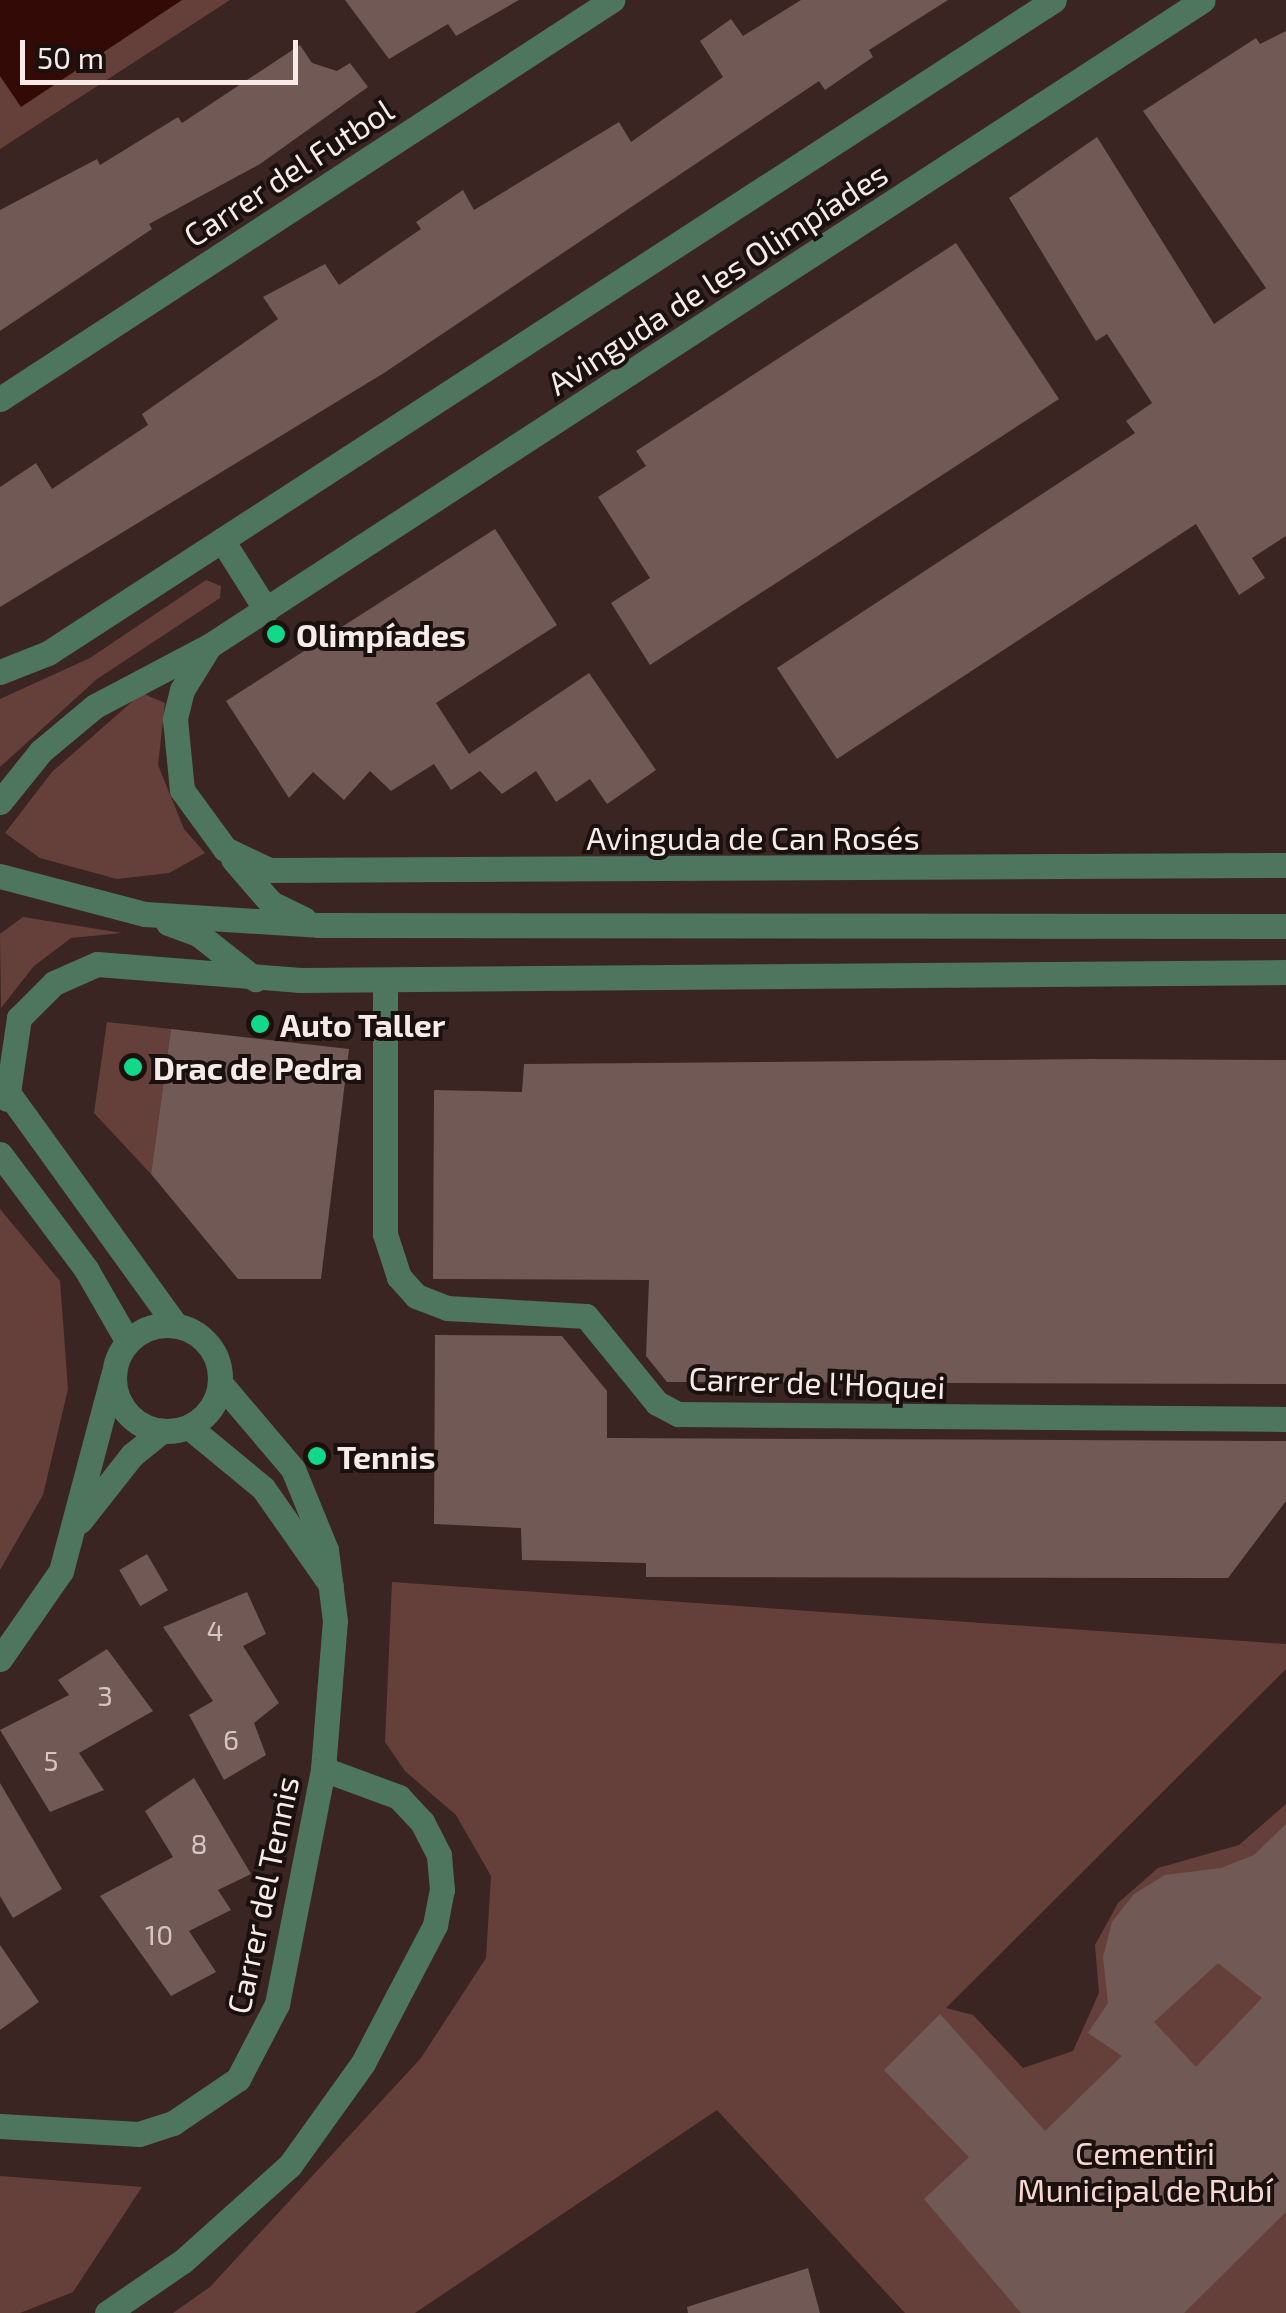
<!DOCTYPE html>
<meta charset="utf-8">
<style>
body{margin:0}
#map{position:relative;width:1286px;height:2313px;overflow:hidden;background:#3a2522;font-family:"Exo 2",sans-serif}
div>[style]{position:absolute}
.green>*{inset:0;background:#65403a}
.water>*{inset:0;background:#330a06}
.building>*{inset:0;background:#715955;transform-origin:0 0}
.street>*{height:25px;margin:-12.5px;padding:0 12.5px;transform-origin:12.5px;border-radius:12.5px;background:#4e755e}
.street>.ring{margin:-12.5px;padding:0;box-sizing:content-box;background:none;border:25px solid #4e755e;border-radius:50%}
.dots>*{width:28px;height:28px;translate:-50% -50%;box-sizing:border-box;border:5px solid #1a110f;border-radius:50%}
span{translate:-50% -50%;white-space:nowrap;text-align:center;line-height:1.15;-webkit-text-stroke:8px #1a110f;paint-order:stroke}
.number-label{font-size:28px;color:#d6c6c2}
.number-label span{-webkit-text-stroke-width:0}
.street-label{font-size:32px;color:#f8eae7}
.poi-label{font-size:32px;color:#f8eae7;font-weight:700}
.left{translate:0 -50%;text-align:left}
.park-label{font-size:32px;color:#f9d7d1}
.scale{position:absolute;left:20px;top:40px;width:278px;height:45px;box-sizing:border-box;border:5px solid #f8eae7;border-top:0;padding-left:12px;font-size:30px;line-height:35px;white-space:nowrap;color:#f8eae7;-webkit-text-stroke:8px #1a110f;paint-order:stroke}
</style>
<div id="map">
<div class="green">
<div style="clip-path:polygon(0 0,230px 0,0 149px)"></div>
<div style="clip-path:polygon(206px 580px,221px 586px,220px 598px,97px 679px,0 767px,0 699px,90px 658px)"></div>
<div style="clip-path:polygon(142px 693px,165px 703px,158px 765px,184px 829px,205px 853px,169px 873px,117px 879px,40px 858px,5px 833px,52px 772px)"></div>
<div style="clip-path:polygon(23px 917px,122px 933px,71px 938px,34px 966px,1px 1008px,0 934px)"></div>
<div style="clip-path:polygon(107px 1022px,171px 1029px,151px 1174px,94px 1113px)"></div>
<div style="clip-path:polygon(0 1209px,60px 1281px,68px 1389px,43px 1495px,0 1570px)"></div>
<div style="clip-path:polygon(392px 1582px,1286px 1644px,1286px 1669px,946px 2008px,973px 2015px,1023px 2068px,1073px 2051px,1099px 1993px,1095px 1945px,1118px 1903px,1158px 1868px,1239px 1845px,1286px 1804px,1286px 2313px,905px 2313px,717px 2110px,415px 2313px,173px 2313px,210px 2287px,421px 2058px,486px 1958px,491px 1876px,456px 1815px,405px 1771px,385px 1742px)"></div>
<div style="clip-path:polygon(0 2176px,142px 2187px,73px 2292px,20px 2313px,0 2313px)"></div>
</div>
<div class="water">
<div style="clip-path:polygon(0 0,182px 0,21px 107px,0 76px)"></div>
</div>
<div class="building">
<div style="clip-path:polygon(345px 0,519px 0,456px 36px,448px 24px,389px 59px)"></div>
<div style="clip-path:polygon(801px 0,948px 0,869px 50px,873px 57px,825px 90px,819px 81px,384px 373px,0 607px,0 487px,36px 463px,52px 489px,148px 425px,142px 414px,278px 319px,263px 297px,325px 264px,339px 285px,421px 229px,416px 222px,463px 190px,474px 210px,619px 122px,631px 142px,723px 77px,700px 41px,731px 19px,743px 36px)"></div>
<div style="clip-path:polygon(1286px 31px,1286px 536px,1252px 558px,1265px 578px,1239px 595px,1196px 524px,837px 759px,777px 668px,1135px 433px,1126px 421px,1152px 403px,1107px 334px,1096px 341px,1009px 198px,1097px 137px,1214px 324px,1266px 288px,1143px 111px,1256px 38px,1260px 44px)"></div>
<div style="clip-path:polygon(300px 45px,312px 63px,337px 71px,350px 63px,368px 87px,260px 164px,149px 224px,152px 229px,0 331px,0 210px,97px 159px,100px 165px,178px 117px,182px 123px)"></div>
<div style="clip-path:polygon(956px 243px,1059px 399px,650px 665px,611px 603px,650px 578px,598px 497px,646px 466px,636px 451px)"></div>
<div style="clip-path:polygon(495px 529px,557px 625px,436px 703px,469px 754px,589px 673px,656px 770px,607px 804px,590px 779px,556px 802px,536px 771px,502px 794px,480px 771px,451px 790px,434px 764px,391px 791px,370px 771px,344px 800px,313px 772px,289px 798px,226px 701px)"></div>
<div style="clip-path:polygon(171px 1029px,349px 1049px,321px 1279px,238px 1279px,151px 1174px)"></div>
<div style="clip-path:polygon(1092px 1059px,1286px 1060px,1286px 1384px,667px 1382px,646px 1356px,649px 1280px,433px 1279px,434px 1090px,522px 1092px,524px 1064px)"></div>
<div style="clip-path:polygon(435px 1335px,562px 1336px,607px 1391px,607px 1438px,1286px 1441px,1286px 1501px,1228px 1578px,646px 1577px,646px 1563px,522px 1560px,521px 1528px,434px 1524px)"></div>
<div style="left:147px;top:1554px;width:42px;height:32px;rotate:60deg"></div>
<div style="clip-path:polygon(247px 1592px,266px 1634px,243px 1646px,279px 1703px,254px 1723px,266px 1755px,224px 1780px,189px 1715px,213px 1701px,163px 1627px)"></div>
<div style="clip-path:polygon(107px 1649px,153px 1711px,79px 1753px,104px 1790px,50px 1812px,0 1730px,69px 1695px,58px 1680px)"></div>
<div style="clip-path:polygon(194px 1778px,251px 1874px,218px 1890px,231px 1910px,189px 1931px,216px 1972px,171px 1996px,100px 1896px,173px 1857px,145px 1811px)"></div>
<div style="clip-path:polygon(0 1783px,62px 1889px,13px 1918px,0 1896px)"></div>
<div style="clip-path:polygon(evenodd,1286px 1824px,1286px 2212px,1184px 2313px,1021px 2313px,924px 2199px,969px 2157px,884px 2070px,940px 2014px,1045px 2131px,1122px 2056px,1088px 2033px,1108px 2003px,1103px 1957px,1112px 1922px,1134px 1894px,1165px 1875px,1221px 1868px,1254px 1855px,1286px 1824px,1218px 1963px,1262px 1998px,1196px 2067px,1154px 2022px,1218px 1963px)"></div>
<div style="clip-path:polygon(0 1945px,39px 2002px,0 2030px)"></div>
<div style="clip-path:polygon(808px 2268px,820px 2313px,688px 2313px,687px 2307px)"></div>
</div>
<div class="street">
<div style="left:0;top:399px;width:731px;rotate:-33.1deg"></div>
<div style="left:222px;top:540px;width:83px;rotate:57.8deg"></div>
<div style="left:208px;top:648px;width:49px;rotate:121.8deg"></div>
<div style="left:182px;top:690px;width:30px;rotate:104deg"></div>
<div style="left:175px;top:719px;width:71px;rotate:84.4deg"></div>
<div style="left:182px;top:790px;width:73px;rotate:53.9deg"></div>
<div style="left:225px;top:849px;width:49px;rotate:25.5deg"></div>
<div style="left:269px;top:870px;width:1017px;rotate:-0.28deg"></div>
<div style="left:0;top:672px;width:52px;rotate:-21.6deg"></div>
<div style="left:48px;top:653px;width:1199px;rotate:-32.99deg"></div>
<div style="left:0;top:802px;width:65px;rotate:-51.2deg"></div>
<div style="left:41px;top:751px;width:70px;rotate:-39.8deg"></div>
<div style="left:95px;top:706px;width:129px;rotate:-27.8deg"></div>
<div style="left:209px;top:646px;width:1185px;rotate:-33.02deg"></div>
<div style="left:233px;top:859px;width:58px;rotate:49.2deg"></div>
<div style="left:271px;top:903px;width:37px;rotate:26deg"></div>
<div style="left:0;top:876px;width:150px;rotate:14.7deg"></div>
<div style="left:145px;top:914px;width:173px;rotate:3.6deg"></div>
<div style="left:318px;top:925px;width:968px;rotate:0.06deg"></div>
<div style="left:168px;top:923px;width:32px;rotate:20deg"></div>
<div style="left:198px;top:934px;width:73px;rotate:38.3deg"></div>
<div style="left:385px;top:980px;width:254px;rotate:90deg"></div>
<div style="left:385px;top:1234px;width:45px;rotate:72deg"></div>
<div style="left:399px;top:1277px;width:25px;rotate:48deg"></div>
<div style="left:416px;top:1296px;width:33px;rotate:21deg"></div>
<div style="left:447px;top:1308px;width:139px;rotate:3.3deg"></div>
<div style="left:586px;top:1316px;width:112px;rotate:50.8deg"></div>
<div style="left:657px;top:1403px;width:24px;rotate:28deg"></div>
<div style="left:678px;top:1414px;width:608px;rotate:0.47deg"></div>
<div style="left:1px;top:1083px;width:299px;rotate:54.2deg"></div>
<div style="left:7px;top:1099px;width:82px;rotate:-81.6deg"></div>
<div style="left:19px;top:1018px;width:49px;rotate:-45deg"></div>
<div style="left:54px;top:983px;width:47px;rotate:-23.8deg"></div>
<div style="left:97px;top:964px;width:204px;rotate:4.5deg"></div>
<div style="left:300px;top:980px;width:986px;rotate:-0.46deg"></div>
<div style="left:0;top:1154px;width:144px;rotate:53.2deg"></div>
<div style="left:86px;top:1269px;width:84px;rotate:60.1deg"></div>
<div class="ring" style="left:114px;top:1325px;width:81px;height:81px"></div>
<div style="left:189px;top:1427px;width:96px;rotate:39.5deg"></div>
<div style="left:263px;top:1488px;width:118px;rotate:55deg"></div>
<div style="left:80px;top:1521px;width:84px;rotate:-51.8deg"></div>
<div style="left:132px;top:1455px;width:38px;rotate:-39deg"></div>
<div style="left:0;top:1659px;width:107px;rotate:-55.3deg"></div>
<div style="left:61px;top:1571px;width:203px;rotate:-75.1deg"></div>
<div style="left:0;top:2126px;width:139px;rotate:3.3deg"></div>
<div style="left:139px;top:2134px;width:36px;rotate:-18deg"></div>
<div style="left:173px;top:2123px;width:78px;rotate:-34.1deg"></div>
<div style="left:238px;top:2079px;width:85px;rotate:-62.5deg"></div>
<div style="left:277px;top:2004px;width:239px;rotate:-78.9deg"></div>
<div style="left:323px;top:1769px;width:148px;rotate:-85.4deg"></div>
<div style="left:335px;top:1621px;width:72px;rotate:-97.2deg"></div>
<div style="left:326px;top:1550px;width:87px;rotate:-112.2deg"></div>
<div style="left:293px;top:1469px;width:113px;rotate:-130.3deg"></div>
<div style="left:107px;top:2313px;width:92px;rotate:-34.4deg"></div>
<div style="left:183px;top:2261px;width:144px;rotate:-41.9deg"></div>
<div style="left:290px;top:2165px;width:125px;rotate:-54.4deg"></div>
<div style="left:363px;top:2063px;width:156px;rotate:-62.4deg"></div>
<div style="left:435px;top:1925px;width:36px;rotate:-79deg"></div>
<div style="left:442px;top:1890px;width:35px;rotate:-95deg"></div>
<div style="left:439px;top:1855px;width:37px;rotate:-117deg"></div>
<div style="left:422px;top:1822px;width:34px;rotate:-133deg"></div>
<div style="left:399px;top:1797px;width:81px;rotate:-159.8deg"></div>
</div>
<div class="dots">
<div style="left:276px;top:634px;background:#12d98a"></div>
<div style="left:260px;top:1024px;background:#12d98a"></div>
<div style="left:133px;top:1067px;background:#12d98a"></div>
<div style="left:317px;top:1456px;background:#12d98a"></div>
</div>
<div class="number-label">
<span style="left:215px;top:1630px">4</span>
<span style="left:105px;top:1695px">3</span>
<span style="left:231px;top:1739px">6</span>
<span style="left:51px;top:1760px">5</span>
<span style="left:199px;top:1843px">8</span>
<span style="left:159px;top:1934px">10</span>
</div>
<div class="street-label">
<span style="left:288px;top:172px;rotate:-33deg">Carrer del Futbol</span>
<span style="left:717px;top:278px;rotate:-33deg">Avinguda de les Olimpíades</span>
<span style="left:753px;top:837px">Avinguda de Can Rosés</span>
<span style="left:817px;top:1382px;rotate:2deg">Carrer de l'Hoquei</span>
<span style="left:262px;top:1895px;rotate:-78deg">Carrer del Tennis</span>
</div>
<div class="poi-label">
<span class="left" style="left:296px;top:634px">Olimpíades</span>
<span class="left" style="left:280px;top:1024px">Auto Taller</span>
<span class="left" style="left:153px;top:1067px">Drac de Pedra</span>
<span class="left" style="left:337px;top:1456px">Tennis</span>
</div>
<div class="park-label">
<span style="left:1145px;top:2171px">Cementiri<br>Municipal de Rubí</span>
</div>
<div class="scale">50 m</div>
</div>
